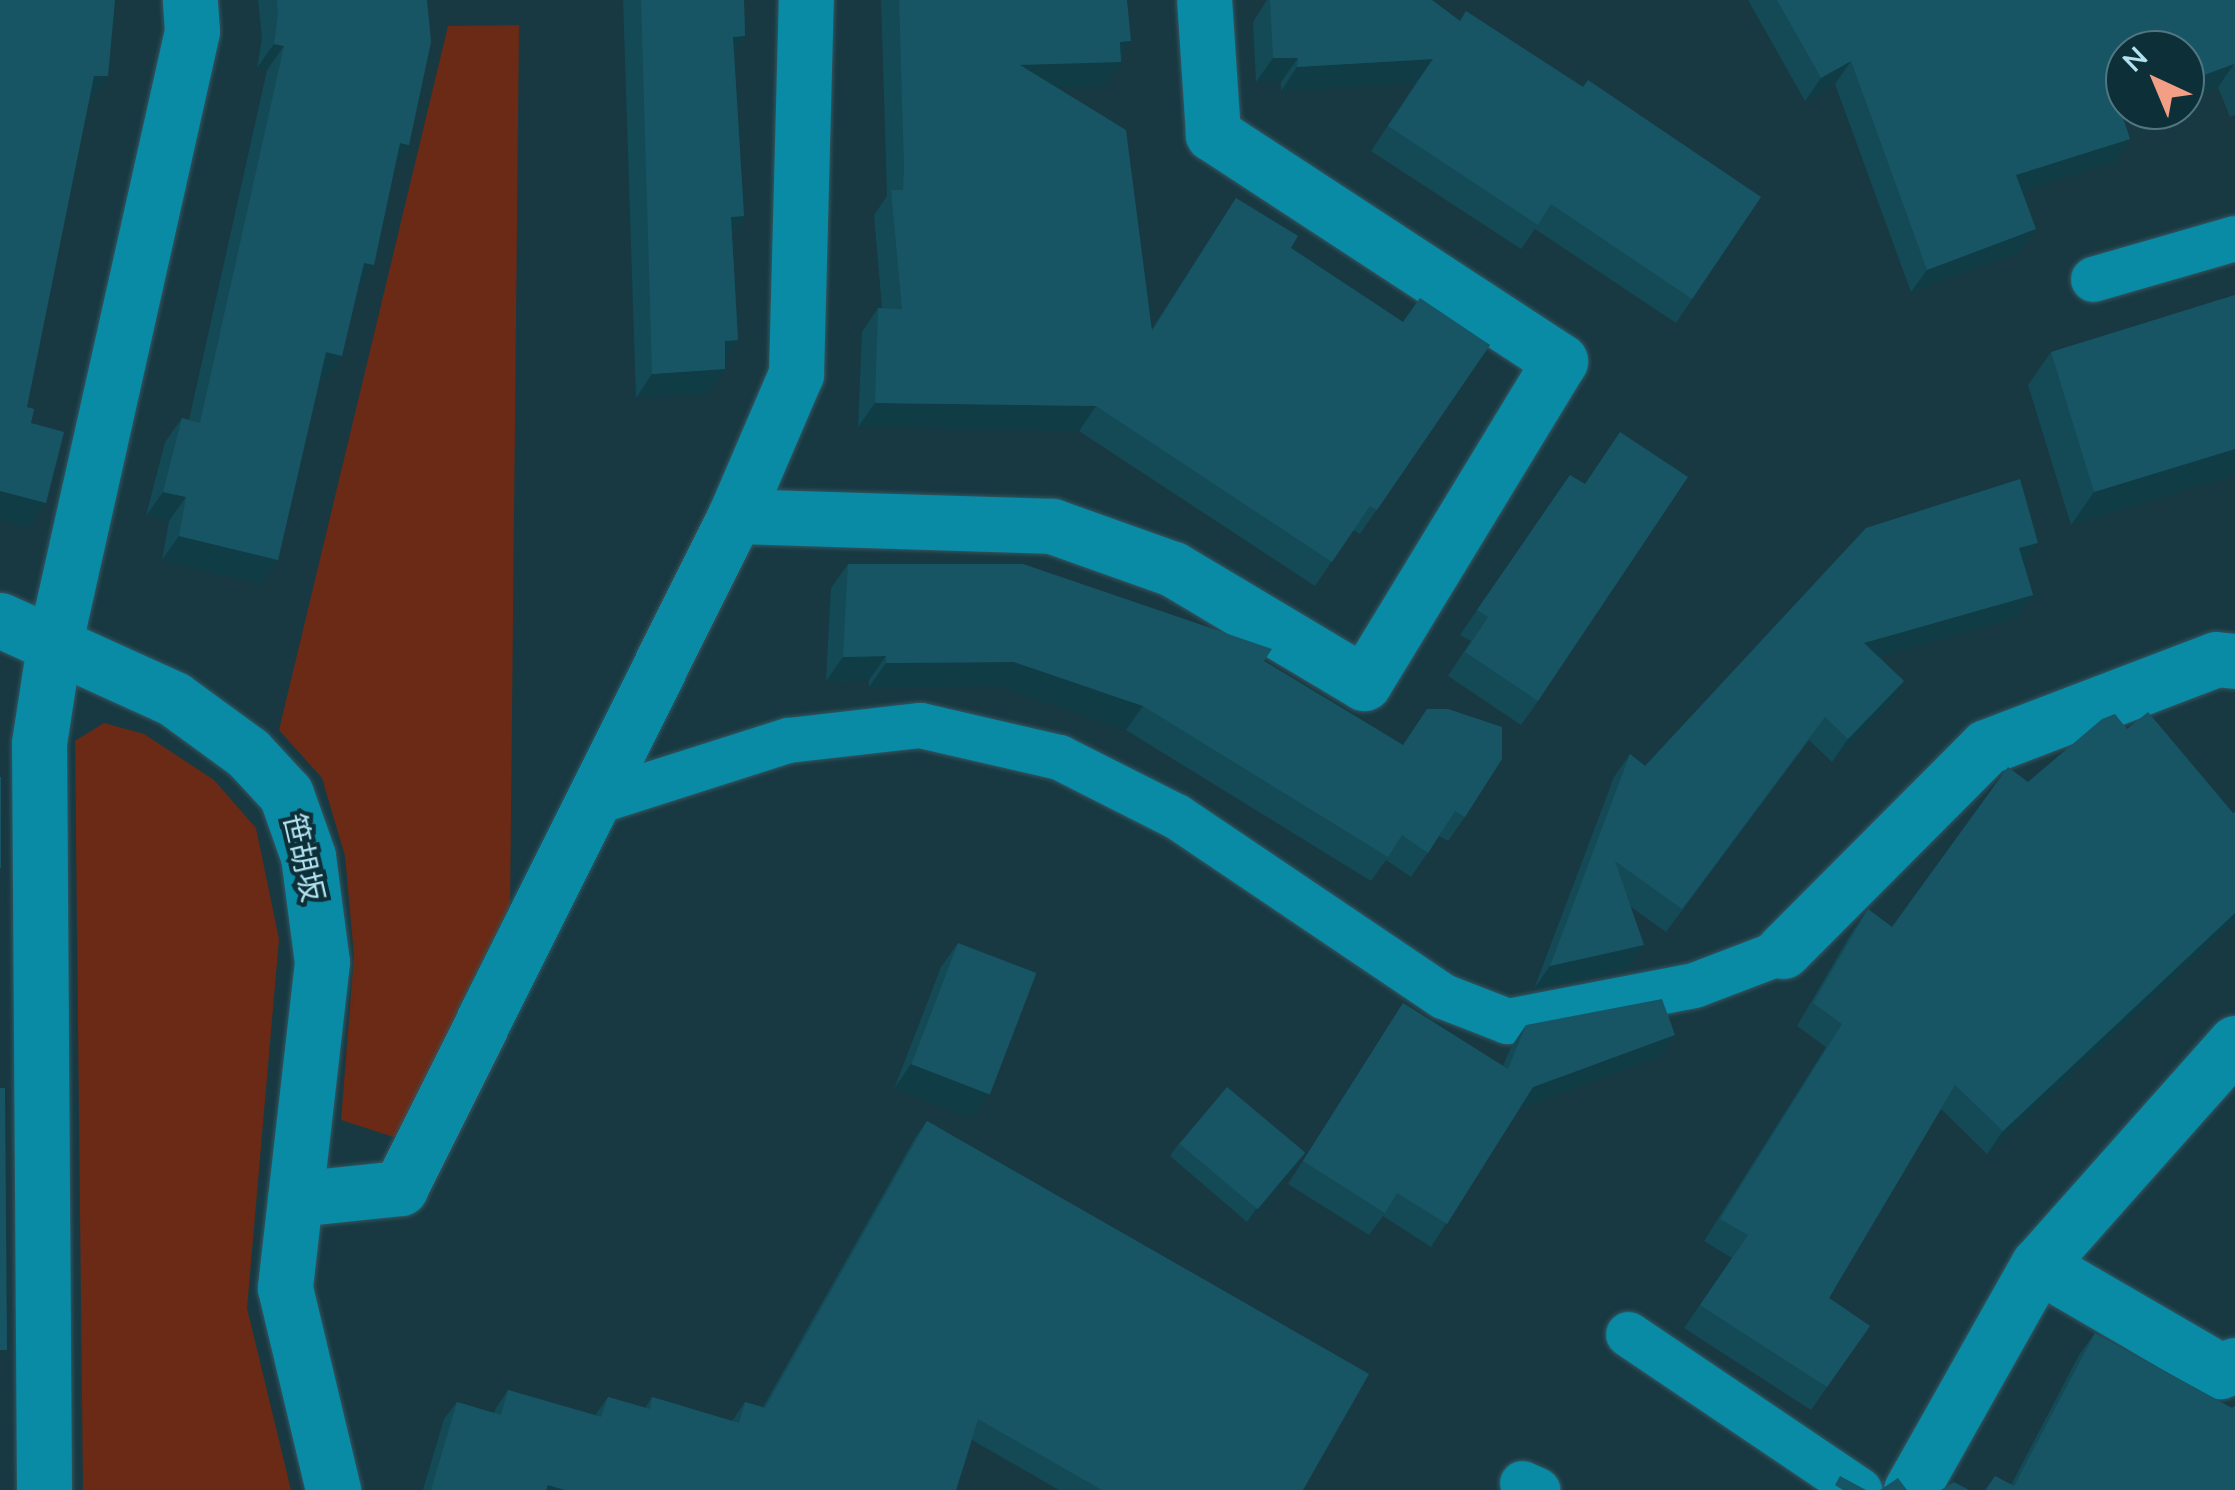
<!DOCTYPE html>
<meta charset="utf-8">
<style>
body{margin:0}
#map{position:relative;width:2235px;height:1490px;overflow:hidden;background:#183942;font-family:"Nunito Sans","Noto Sans JP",sans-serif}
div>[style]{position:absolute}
.green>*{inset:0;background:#6a2a15}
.roads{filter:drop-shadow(0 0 2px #325660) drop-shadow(0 0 2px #325660)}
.service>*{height:45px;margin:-22.5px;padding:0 22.5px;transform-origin:22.5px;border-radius:22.5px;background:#098ba6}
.minor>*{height:55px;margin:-27.5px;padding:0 27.5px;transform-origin:27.5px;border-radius:27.5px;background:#098ba6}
.wall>*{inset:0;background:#144956}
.shaded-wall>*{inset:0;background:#103c46}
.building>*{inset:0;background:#175564;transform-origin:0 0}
span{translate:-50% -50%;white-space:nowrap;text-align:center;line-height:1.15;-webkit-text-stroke:8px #0d2f38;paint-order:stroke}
.street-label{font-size:30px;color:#b2e1ef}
.north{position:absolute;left:2105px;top:30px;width:100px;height:100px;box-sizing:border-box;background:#0d2f38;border:2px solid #4f7681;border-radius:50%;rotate:316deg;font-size:28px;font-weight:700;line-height:40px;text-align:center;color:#b2e1ef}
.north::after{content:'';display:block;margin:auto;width:35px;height:45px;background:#f39f85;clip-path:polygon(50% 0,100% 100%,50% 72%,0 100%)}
</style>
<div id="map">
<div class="green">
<div style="clip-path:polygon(519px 25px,510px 914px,400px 1139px,341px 1120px,354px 956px,345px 856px,322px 778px,279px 730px,448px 26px)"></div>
<div style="clip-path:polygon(104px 723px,144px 734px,214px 780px,256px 828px,279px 939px,247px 1308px,291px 1490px,83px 1490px,75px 741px)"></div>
</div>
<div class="roads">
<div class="service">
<div style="left:2093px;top:279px;width:148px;rotate:-16.1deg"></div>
<div style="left:587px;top:804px;width:211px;rotate:-17.7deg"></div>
<div style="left:788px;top:740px;width:133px;rotate:-6.5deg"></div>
<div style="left:920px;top:725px;width:143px;rotate:13deg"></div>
<div style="left:1059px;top:757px;width:131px;rotate:26.8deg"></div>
<div style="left:1176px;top:816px;width:322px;rotate:34deg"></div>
<div style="left:1443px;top:996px;width:69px;rotate:21.3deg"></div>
<div style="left:1507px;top:1021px;width:190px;rotate:-10.9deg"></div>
<div style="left:1694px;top:985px;width:95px;rotate:-20.9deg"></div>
<div style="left:1628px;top:1334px;width:279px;rotate:34deg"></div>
<div style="left:1522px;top:1483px;width:17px;rotate:24deg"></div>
</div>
<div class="minor">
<div style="left:735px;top:516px;width:317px;rotate:1.8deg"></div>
<div style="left:1052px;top:526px;width:128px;rotate:19.6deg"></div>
<div style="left:1173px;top:569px;width:222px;rotate:30.8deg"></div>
<div style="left:1364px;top:683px;width:377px;rotate:-58.7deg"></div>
<div style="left:1560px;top:361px;width:415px;rotate:-146.8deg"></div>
<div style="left:1213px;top:134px;width:134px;rotate:-93.8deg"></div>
<div style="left:0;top:620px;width:191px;rotate:24.4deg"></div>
<div style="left:174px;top:699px;width:92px;rotate:36.1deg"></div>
<div style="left:248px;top:753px;width:56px;rotate:47.2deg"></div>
<div style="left:286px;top:794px;width:66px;rotate:70.5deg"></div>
<div style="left:308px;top:856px;width:107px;rotate:82.5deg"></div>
<div style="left:322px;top:962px;width:328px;rotate:96.5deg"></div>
<div style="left:285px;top:1288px;width:208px;rotate:76.6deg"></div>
<div style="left:1783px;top:951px;width:288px;rotate:-45.1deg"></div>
<div style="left:1986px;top:747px;width:246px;rotate:-20.9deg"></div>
<div style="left:2216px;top:659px;width:19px;rotate:6deg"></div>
<div style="left:295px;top:1199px;width:106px;rotate:-6deg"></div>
<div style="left:400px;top:1188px;width:751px;rotate:-63.5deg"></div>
<div style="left:735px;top:516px;width:155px;rotate:-66.8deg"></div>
<div style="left:796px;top:374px;width:374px;rotate:-88.5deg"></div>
<div style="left:2038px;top:1265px;width:211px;rotate:30.2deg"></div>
<div style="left:2220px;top:1371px;width:16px;rotate:-22deg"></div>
<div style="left:44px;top:1490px;width:747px;rotate:-90.38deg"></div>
<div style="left:39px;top:743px;width:98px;rotate:-81.2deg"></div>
<div style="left:54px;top:646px;width:630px;rotate:-77.35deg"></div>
<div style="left:192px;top:31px;width:31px;rotate:-94deg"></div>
<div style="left:1911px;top:1490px;width:258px;rotate:-60.6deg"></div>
<div style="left:2038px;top:1265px;width:297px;rotate:-48.4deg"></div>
</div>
</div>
<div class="wall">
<div style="clip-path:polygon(258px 0,427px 0,409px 145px,395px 164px,358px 288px,325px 380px,320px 379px,278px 560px,261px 584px,162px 560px,169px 521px,146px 516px,165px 442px,182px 418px,189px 420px,267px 70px,257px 68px,262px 38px)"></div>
<div style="clip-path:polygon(623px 0,744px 0,745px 36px,734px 52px,744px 216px,732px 234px,738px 340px,725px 358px,708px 394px,636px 398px)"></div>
<div style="clip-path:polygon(881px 0,1127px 0,1121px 62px,1104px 86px,1057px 87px,1152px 329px,1236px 198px,1291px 248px,1403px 322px,1490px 345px,1360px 534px,1353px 530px,1315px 586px,1079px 431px,858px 427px,862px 332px,878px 308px,882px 308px,874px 215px,887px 196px)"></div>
<div style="clip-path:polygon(1267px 0,1432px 0,1460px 21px,1583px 87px,1761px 197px,1676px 323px,1535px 229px,1521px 249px,1371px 151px,1416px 83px,1281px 91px,1281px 82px,1256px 82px,1253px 22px)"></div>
<div style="clip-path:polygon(1748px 0,2235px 0,2235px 115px,2230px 117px,2218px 87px,2124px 121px,2130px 139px,2114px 162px,2022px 191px,2020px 252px,1911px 292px,1835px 84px,1805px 101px)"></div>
<div style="clip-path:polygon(2235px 295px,2235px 475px,2071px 525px,2028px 385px,2051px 352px)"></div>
<div style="clip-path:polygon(1570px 475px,1538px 701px,1521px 725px,1448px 676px,1471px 641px,1460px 635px)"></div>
<div style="clip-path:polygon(848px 564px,1264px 661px,1465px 817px,1448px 841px,1439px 836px,1411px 877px,1386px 860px,1371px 881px,1126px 730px,997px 686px,869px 687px,869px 680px,826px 681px,831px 588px)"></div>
<div style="clip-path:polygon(2024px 564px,2033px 595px,2017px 617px,1879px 657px,1904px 681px,1888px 704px,1832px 762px,1809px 740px,1666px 932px,1631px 907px,1628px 968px,1534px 989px,1614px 777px,1630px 754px,1645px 766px)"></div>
<div style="clip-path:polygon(2127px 729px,2233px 813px,2235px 812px,2235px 920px,1987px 1154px,1941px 1109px,1829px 1298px,1870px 1326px,1811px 1410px,1684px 1328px,1732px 1258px,1704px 1241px,1826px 1047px,1797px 1026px,1852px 932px,1868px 909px,1892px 927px,2028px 782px)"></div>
<div style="clip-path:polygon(958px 943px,972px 1118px,894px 1089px,941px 967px)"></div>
<div style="clip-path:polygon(1403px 1003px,1503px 1066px,1511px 1047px,1526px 1025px,1659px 1057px,1520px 1108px,1431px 1247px,1383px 1216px,1369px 1235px,1288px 1184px)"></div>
<div style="clip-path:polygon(927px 1121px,1303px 1490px,1059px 1490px,972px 1440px,956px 1490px,423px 1490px,444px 1419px,457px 1402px,494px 1413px,496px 1408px,508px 1390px,595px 1415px,608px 1397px,645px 1408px,652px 1397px,732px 1421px,745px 1402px,763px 1407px,915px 1138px)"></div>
<div style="clip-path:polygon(1179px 1143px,1305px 1153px,1296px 1166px,1247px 1222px,1170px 1156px)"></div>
<div style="clip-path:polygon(2095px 1333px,2232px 1408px,2235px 1490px,1985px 1490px,1995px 1476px,2011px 1485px,2079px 1355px)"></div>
</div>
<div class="shaded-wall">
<div style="clip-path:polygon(745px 36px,728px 60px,733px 37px)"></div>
<div style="clip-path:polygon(1131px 41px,1116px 62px,1121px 62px,1104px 86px,1003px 89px,1020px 65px,1120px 42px)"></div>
<div style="clip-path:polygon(274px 44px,284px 46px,267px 70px,257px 68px)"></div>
<div style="clip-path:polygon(1273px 58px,1298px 58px,1281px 82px,1256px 82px)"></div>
<div style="clip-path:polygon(1433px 59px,1416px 83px,1281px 91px,1297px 67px)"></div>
<div style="clip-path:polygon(1851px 61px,1835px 84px,1805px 101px,1821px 78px)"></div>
<div style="clip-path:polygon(2234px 64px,2218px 87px,2185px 99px,2185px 82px)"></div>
<div style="clip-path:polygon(94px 76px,108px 76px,91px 100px,77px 100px)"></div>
<div style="clip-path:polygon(2125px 103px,2125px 110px,2154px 110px,2103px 129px,2119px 106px)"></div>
<div style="clip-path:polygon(2130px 139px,2114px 162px,2000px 198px,2016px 175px)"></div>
<div style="clip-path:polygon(400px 143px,409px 145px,392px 169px)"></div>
<div style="clip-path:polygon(744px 216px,727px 240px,731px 217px)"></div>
<div style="clip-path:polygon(2036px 229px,2020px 252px,1911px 292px,1927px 270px)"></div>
<div style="clip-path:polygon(364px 263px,374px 265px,357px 289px)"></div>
<div style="clip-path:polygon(738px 340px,721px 364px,725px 341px)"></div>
<div style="clip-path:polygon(326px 352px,342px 356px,325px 380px,309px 376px)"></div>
<div style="clip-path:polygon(725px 369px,708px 394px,636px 398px,652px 374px)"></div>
<div style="clip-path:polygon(875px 403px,1096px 406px,1079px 431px,858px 427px)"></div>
<div style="clip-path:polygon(2235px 449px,2235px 475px,2071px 525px,2094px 492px)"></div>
<div style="clip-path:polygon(0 491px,46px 503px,29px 527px,0 520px)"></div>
<div style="clip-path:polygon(163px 492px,186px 497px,169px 521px,146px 516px)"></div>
<div style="clip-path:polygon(179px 536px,278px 560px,261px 584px,162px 560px)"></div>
<div style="clip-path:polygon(2038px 543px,2022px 566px,2019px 548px)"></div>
<div style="clip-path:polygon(2033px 595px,2017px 617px,1848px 666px,1864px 643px)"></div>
<div style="clip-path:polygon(886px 656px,869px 680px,826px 681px,843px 657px)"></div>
<div style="clip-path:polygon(1014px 662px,1143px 706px,1126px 730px,997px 686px,869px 687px,886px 663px)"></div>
<div style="clip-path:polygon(1904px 681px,1888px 704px,1832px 762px,1848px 739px)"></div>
<div style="clip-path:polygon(2235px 913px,2235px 920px,1987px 1154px,2003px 1131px)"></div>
<div style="clip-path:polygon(1644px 945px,1628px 968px,1534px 989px,1550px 966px)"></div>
<div style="clip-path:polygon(1675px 1035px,1659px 1057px,1518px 1109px,1533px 1087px)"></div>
<div style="clip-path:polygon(911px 1064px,989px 1093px,972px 1118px,894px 1089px)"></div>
<div style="clip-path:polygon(1305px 1153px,1296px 1166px,1247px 1222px,1256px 1209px)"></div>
<div style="clip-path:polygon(548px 1485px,565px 1490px,544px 1490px)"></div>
</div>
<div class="building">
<div style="clip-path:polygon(0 0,115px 0,108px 76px,94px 76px,27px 407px,34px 409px,31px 423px,64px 432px,46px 503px,0 491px)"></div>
<div style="clip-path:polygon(277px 0,427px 0,431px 42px,409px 145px,400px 143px,374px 265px,364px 263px,342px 356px,326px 352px,278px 560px,179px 536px,186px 497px,163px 492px,182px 418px,200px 423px,284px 46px,274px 44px,278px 14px)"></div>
<div style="clip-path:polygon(641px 0,744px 0,745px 36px,733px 37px,744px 216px,731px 217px,738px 340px,725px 341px,725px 369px,652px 374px)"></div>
<div style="clip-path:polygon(899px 0,1127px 0,1131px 41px,1120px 42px,1121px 62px,1020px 65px,1126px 130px,1152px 331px,1236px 198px,1298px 236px,1291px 248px,1403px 322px,1420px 298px,1490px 345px,1377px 510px,1370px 506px,1332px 562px,1096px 406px,875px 403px,878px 308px,902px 309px,891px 190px,903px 190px,904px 167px)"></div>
<div style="clip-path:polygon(1270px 0,1432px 0,1460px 21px,1466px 11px,1583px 87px,1588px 80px,1761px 197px,1692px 299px,1551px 204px,1538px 225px,1388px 126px,1433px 59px,1297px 67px,1298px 58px,1273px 58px)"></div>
<div style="clip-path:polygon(1777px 0,2235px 0,2235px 66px,2234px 64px,2185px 82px,2185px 50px,2125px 50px,2125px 103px,2119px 106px,2130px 139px,2016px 175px,2036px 229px,1927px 270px,1851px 61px,1821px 78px)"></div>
<div style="clip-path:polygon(2235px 295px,2235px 449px,2094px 492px,2051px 352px)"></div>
<div style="clip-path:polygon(1620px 432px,1688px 477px,1538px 701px,1465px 652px,1488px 617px,1477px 610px,1570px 475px,1585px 484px)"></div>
<div style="clip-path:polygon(2020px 479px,2038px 543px,2019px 548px,2033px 595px,1864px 643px,1904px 681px,1848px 739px,1825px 717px,1682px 909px,1615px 861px,1644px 945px,1550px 966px,1630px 754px,1645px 766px,1866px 528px)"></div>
<div style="clip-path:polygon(848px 564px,1023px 564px,1272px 649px,1264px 661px,1403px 745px,1427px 709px,1448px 709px,1502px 727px,1502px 759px,1465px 817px,1455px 811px,1428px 853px,1402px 835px,1388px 857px,1143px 706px,1014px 662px,886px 663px,886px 656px,843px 657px)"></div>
<div style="clip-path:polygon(2148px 712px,2233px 813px,2235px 812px,2235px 913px,2003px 1131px,1955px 1085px,1829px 1298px,1870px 1326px,1827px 1387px,1700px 1305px,1748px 1235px,1720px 1219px,1842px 1024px,1813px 1003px,1868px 909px,1892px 927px,2008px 767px,2028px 782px,2102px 719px,2115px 714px,2127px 729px)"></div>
<div style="left:0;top:777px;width:1px;height:91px"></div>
<div style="left:958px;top:943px;width:84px;height:130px;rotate:21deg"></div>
<div style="clip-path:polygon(1662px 999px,1675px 1035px,1533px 1087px,1447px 1224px,1397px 1193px,1385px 1213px,1303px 1161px,1403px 1003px,1508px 1069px,1526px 1025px)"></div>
<div style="left:1227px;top:1087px;width:102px;height:74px;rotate:40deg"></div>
<div style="clip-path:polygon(0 1088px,5px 1088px,7px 1350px,0 1350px)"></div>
<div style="clip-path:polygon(927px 1121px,1369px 1374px,1303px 1490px,1102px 1490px,978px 1419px,956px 1490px,565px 1490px,548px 1485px,546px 1490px,431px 1490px,457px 1402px,501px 1415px,508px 1390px,601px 1417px,608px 1397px,650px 1409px,652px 1397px,739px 1423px,745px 1402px,765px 1408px)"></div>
<div style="clip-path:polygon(2095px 1333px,2232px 1408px,2235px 1406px,2235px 1490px,1986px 1490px,1995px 1476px,2014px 1486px)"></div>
<div style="clip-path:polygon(1840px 1476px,1866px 1490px,1843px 1490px,1835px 1485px)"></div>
<div style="clip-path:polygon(1898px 1478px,1907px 1490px,1880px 1490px)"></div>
<div style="clip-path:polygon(1954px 1482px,1969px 1490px,1941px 1490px)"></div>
</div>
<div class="street-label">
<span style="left:302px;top:858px;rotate:77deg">笹胡坂</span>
</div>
<div class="north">N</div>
</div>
